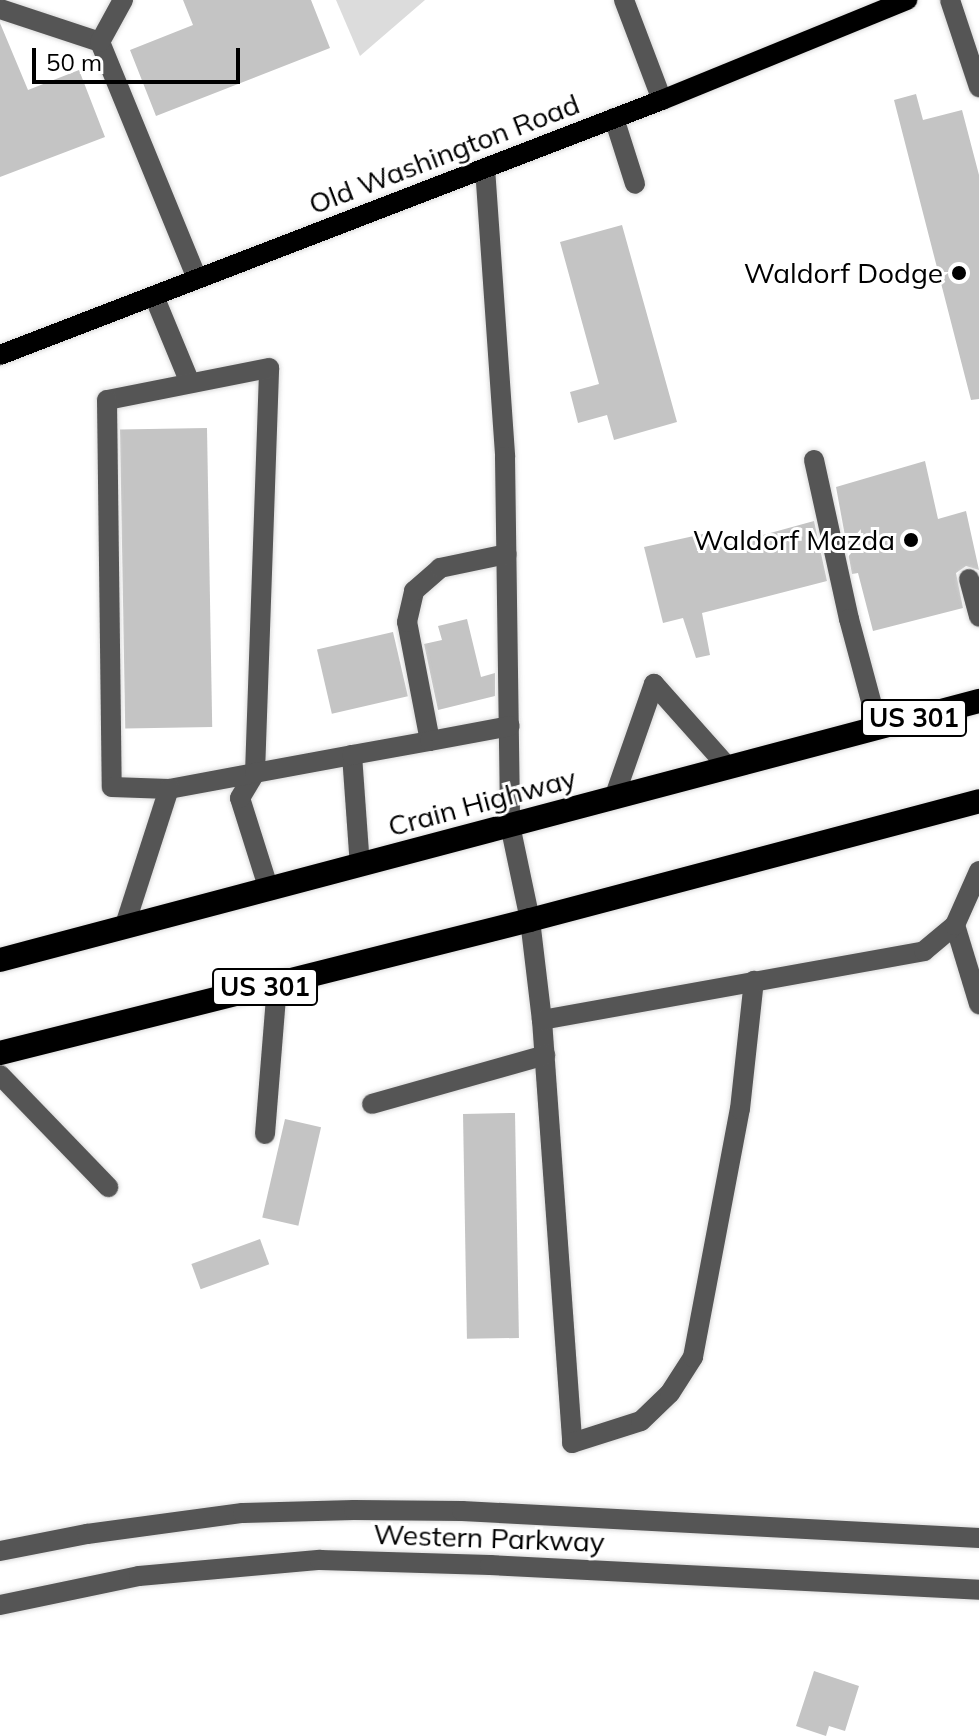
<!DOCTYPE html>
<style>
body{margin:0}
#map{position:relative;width:979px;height:1736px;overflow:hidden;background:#fff;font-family:Mulish,sans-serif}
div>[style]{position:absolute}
.green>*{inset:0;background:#dcdcdc}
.building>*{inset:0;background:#c4c4c4;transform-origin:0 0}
.roads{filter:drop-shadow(0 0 2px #dbdbdb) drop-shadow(0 0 2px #dbdbdb)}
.minor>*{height:20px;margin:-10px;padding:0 10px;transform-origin:10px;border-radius:10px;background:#555}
.major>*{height:20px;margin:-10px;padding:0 10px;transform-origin:10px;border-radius:10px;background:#000}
.highway>*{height:24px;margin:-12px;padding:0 12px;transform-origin:12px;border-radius:12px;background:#000}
.dots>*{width:22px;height:22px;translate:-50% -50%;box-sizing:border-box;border:4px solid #fff;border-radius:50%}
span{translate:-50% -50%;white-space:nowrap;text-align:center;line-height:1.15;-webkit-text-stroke:6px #fff;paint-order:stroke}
.shield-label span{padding:2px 6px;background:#fff;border:2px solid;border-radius:6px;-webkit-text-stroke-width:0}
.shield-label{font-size:26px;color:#000;font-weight:700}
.street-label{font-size:28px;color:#000}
.poi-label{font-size:28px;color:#000}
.right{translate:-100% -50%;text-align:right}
.scale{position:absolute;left:32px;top:48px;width:208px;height:36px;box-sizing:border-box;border:4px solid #000;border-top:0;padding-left:10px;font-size:24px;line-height:28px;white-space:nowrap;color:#000;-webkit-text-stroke:6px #fff;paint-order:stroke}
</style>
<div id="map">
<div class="green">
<div style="clip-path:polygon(336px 0,425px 0,360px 56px)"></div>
</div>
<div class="building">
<div style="clip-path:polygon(183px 0,311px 0,330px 48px,156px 116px,130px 50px,193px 25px)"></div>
<div style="clip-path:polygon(0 23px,28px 90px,79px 70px,105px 137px,0 177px)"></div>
<div style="clip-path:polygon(916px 94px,923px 120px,962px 110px,979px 175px,979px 399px,971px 400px,894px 100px)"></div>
<div style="clip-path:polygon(622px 225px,677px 422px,614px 440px,607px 415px,578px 423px,570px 392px,599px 384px,560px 242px)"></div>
<div style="left:207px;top:428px;width:299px;height:87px;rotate:89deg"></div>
<div style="clip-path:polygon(925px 461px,938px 519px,966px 511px,979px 570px,966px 566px,956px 573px,963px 608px,873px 631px,858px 573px,852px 574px,836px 487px)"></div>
<div style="clip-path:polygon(814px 521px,827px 581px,702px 613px,710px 655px,696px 658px,683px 618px,663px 623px,644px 547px,712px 532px,716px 548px)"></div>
<div style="clip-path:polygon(467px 619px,481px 677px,495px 673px,495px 696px,438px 710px,424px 644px,442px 640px,438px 626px)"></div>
<div style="left:393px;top:632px;width:66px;height:78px;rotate:77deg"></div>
<div style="left:515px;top:1113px;width:225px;height:52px;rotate:89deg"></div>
<div style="left:285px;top:1119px;width:37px;height:101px;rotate:13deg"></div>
<div style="left:260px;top:1239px;width:27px;height:73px;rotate:70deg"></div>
<div style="clip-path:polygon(814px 1671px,859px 1686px,845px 1731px,829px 1726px,826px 1736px,796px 1726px)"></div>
</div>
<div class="roads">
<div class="minor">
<div style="left:624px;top:0;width:107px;rotate:69.2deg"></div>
<div style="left:950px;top:0;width:92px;rotate:71.6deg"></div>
<div style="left:0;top:9px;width:105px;rotate:18.3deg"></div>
<div style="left:100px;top:42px;width:256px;rotate:67.7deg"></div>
<div style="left:100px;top:42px;width:48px;rotate:-61.3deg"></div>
<div style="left:614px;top:118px;width:69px;rotate:72.3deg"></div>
<div style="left:485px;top:168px;width:290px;rotate:86deg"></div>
<div style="left:505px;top:457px;width:368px;rotate:89.2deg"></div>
<div style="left:510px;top:825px;width:97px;rotate:78.1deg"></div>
<div style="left:530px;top:920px;width:101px;rotate:83.2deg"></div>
<div style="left:542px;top:1020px;width:424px;rotate:85.9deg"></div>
<div style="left:572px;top:1443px;width:72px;rotate:-17.7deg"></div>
<div style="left:641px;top:1421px;width:40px;rotate:-44deg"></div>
<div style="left:670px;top:1393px;width:43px;rotate:-57.4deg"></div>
<div style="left:693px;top:1357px;width:252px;rotate:-79.3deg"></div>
<div style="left:740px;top:1109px;width:129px;rotate:-83.8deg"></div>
<div style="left:154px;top:296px;width:94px;rotate:67.5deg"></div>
<div style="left:814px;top:460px;width:163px;rotate:77.6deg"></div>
<div style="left:849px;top:619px;width:112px;rotate:75deg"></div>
<div style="left:969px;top:579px;width:39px;rotate:75deg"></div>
<div style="left:430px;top:741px;width:121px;rotate:-100.9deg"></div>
<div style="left:407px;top:622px;width:32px;rotate:-77deg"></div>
<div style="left:414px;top:591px;width:35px;rotate:-41deg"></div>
<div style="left:440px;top:568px;width:68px;rotate:-11.8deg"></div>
<div style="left:352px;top:755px;width:111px;rotate:85.9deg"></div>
<div style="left:614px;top:798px;width:121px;rotate:-70.7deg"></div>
<div style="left:654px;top:684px;width:111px;rotate:48.3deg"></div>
<div style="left:269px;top:890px;width:96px;rotate:-107.5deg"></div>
<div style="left:240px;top:798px;width:29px;rotate:-59deg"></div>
<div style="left:255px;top:773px;width:405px;rotate:-88deg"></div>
<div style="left:269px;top:368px;width:165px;rotate:168.8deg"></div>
<div style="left:107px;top:400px;width:387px;rotate:89.3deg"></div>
<div style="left:112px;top:787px;width:57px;rotate:2deg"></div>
<div style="left:169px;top:789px;width:87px;rotate:-10.5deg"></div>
<div style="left:255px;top:773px;width:99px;rotate:-10.5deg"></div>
<div style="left:352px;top:755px;width:79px;rotate:-10.2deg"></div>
<div style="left:430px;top:741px;width:81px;rotate:-10.6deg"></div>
<div style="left:955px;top:925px;width:83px;rotate:73.1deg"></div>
<div style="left:124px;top:928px;width:146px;rotate:-72.1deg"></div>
<div style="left:542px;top:1020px;width:388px;rotate:-10.2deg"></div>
<div style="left:924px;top:951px;width:40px;rotate:-40deg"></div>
<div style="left:955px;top:925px;width:59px;rotate:-66deg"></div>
<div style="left:0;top:1075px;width:156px;rotate:46deg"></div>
<div style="left:372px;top:1104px;width:180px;rotate:-15.8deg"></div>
<div style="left:265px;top:1134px;width:150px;rotate:-85.4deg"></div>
<div style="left:0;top:1551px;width:89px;rotate:-11.1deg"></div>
<div style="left:87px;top:1534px;width:157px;rotate:-7.7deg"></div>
<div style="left:243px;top:1513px;width:111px;rotate:-1.5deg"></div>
<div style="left:354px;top:1510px;width:108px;rotate:0.5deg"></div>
<div style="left:462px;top:1511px;width:518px;rotate:2.99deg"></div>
<div style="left:0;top:1605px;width:142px;rotate:-11.8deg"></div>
<div style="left:139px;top:1576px;width:182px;rotate:-5.1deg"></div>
<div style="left:320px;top:1560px;width:170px;rotate:1.7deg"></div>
<div style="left:490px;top:1565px;width:490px;rotate:2.9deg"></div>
</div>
<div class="major">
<div style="left:0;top:355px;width:709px;rotate:-21.07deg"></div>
<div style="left:662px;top:100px;width:265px;rotate:-22.2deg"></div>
</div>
<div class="highway">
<div style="left:0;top:960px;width:1013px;rotate:-14.82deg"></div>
<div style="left:0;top:1053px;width:546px;rotate:-14.09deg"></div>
<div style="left:530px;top:920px;width:465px;rotate:-14.8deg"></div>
</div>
</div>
<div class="dots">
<div style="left:959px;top:273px;background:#000"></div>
<div style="left:911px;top:540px;background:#000"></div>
</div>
<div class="shield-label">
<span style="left:914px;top:718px">US 301</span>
<span style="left:265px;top:987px">US 301</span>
</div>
<div class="street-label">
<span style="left:444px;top:154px;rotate:-21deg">Old Washington Road</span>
<span style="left:482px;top:802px;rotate:-15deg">Crain Highway</span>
<span style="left:489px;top:1538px;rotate:2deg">Western Parkway</span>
</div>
<div class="poi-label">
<span class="right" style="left:943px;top:273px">Waldorf Dodge</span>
<span class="right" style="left:895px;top:540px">Waldorf Mazda</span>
</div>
<div class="scale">50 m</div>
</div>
